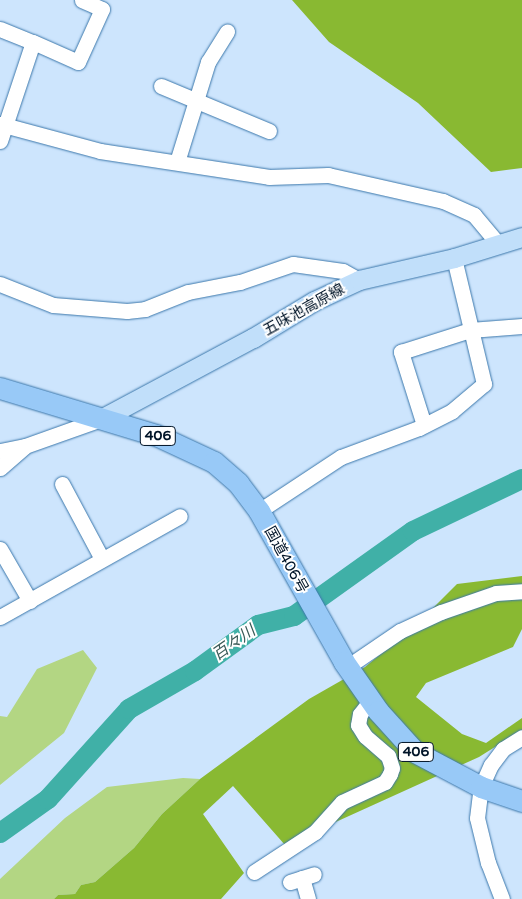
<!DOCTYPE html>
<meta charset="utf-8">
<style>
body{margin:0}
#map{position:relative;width:522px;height:899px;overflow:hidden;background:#cde5fd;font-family:"Varela Round","Noto Sans JP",sans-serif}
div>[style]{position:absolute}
.green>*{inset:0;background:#b3d683}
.forest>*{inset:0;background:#89b932}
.river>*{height:20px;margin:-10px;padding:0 10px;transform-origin:10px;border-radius:10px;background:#40b0a7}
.roads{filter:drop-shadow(0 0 1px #3b77ab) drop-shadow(0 0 1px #3b77ab)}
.minor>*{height:15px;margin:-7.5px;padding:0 7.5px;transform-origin:7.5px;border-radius:7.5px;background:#fff}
.major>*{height:19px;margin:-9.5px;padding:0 9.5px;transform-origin:9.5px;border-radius:9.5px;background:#c1dffa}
.highway>*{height:21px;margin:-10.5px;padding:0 10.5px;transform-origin:10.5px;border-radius:10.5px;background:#98c9f7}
span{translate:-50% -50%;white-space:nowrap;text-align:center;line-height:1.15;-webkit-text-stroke:4px #fff;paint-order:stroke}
.shield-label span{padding:1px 4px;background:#fff;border:1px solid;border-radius:4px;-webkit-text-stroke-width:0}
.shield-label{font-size:14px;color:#001428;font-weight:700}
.street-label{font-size:15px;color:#001428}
.water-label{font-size:16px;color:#385956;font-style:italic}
</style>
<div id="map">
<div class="green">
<div style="clip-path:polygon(83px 650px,97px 668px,64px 733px,0 785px,0 716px,7px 717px,37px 669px)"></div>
<div style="clip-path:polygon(183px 778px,200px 779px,162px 814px,134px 848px,95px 882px,81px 885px,75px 894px,58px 895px,54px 899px,0 899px,0 879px,65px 818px,107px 787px)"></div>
</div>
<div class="forest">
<div style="clip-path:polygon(292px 0,522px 0,522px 168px,491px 172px,418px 103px,329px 42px)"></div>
<div style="clip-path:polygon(522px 576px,522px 629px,513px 647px,426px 683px,416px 697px,462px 734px,486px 743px,522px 718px,522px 730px,479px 757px,285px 845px,233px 786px,203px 814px,244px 873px,221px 899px,54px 899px,58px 895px,75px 894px,81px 885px,95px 882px,134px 848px,162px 814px,200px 779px,309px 699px,365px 667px,418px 623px,457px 584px)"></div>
</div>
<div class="river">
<div style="left:0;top:833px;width:59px;rotate:-35.3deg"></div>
<div style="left:48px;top:799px;width:121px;rotate:-48deg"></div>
<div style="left:129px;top:709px;width:76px;rotate:-29.9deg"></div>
<div style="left:195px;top:671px;width:78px;rotate:-36.1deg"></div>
<div style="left:258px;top:625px;width:37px;rotate:-14deg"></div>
<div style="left:294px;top:616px;width:146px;rotate:-35.5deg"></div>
<div style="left:413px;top:531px;width:121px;rotate:-25.5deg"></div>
</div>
<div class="roads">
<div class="minor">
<div style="left:0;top:29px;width:35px;rotate:22deg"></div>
<div style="left:161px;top:86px;width:117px;rotate:22.6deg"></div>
<div style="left:0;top:124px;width:104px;rotate:15.1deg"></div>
<div style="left:100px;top:151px;width:171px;rotate:8.7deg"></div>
<div style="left:269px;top:177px;width:59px;rotate:-1.9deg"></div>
<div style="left:328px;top:175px;width:118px;rotate:12.7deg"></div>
<div style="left:443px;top:201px;width:34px;rotate:24deg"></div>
<div style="left:474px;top:215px;width:38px;rotate:50deg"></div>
<div style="left:0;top:141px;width:104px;rotate:-71.6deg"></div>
<div style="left:33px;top:42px;width:49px;rotate:24deg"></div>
<div style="left:78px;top:62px;width:58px;rotate:-65.6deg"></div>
<div style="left:102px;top:9px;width:22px;rotate:-156deg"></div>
<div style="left:177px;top:162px;width:105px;rotate:-72.8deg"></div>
<div style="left:208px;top:62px;width:36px;rotate:-58deg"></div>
<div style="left:0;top:284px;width:57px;rotate:21.6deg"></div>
<div style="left:53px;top:305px;width:74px;rotate:4.6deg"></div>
<div style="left:127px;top:311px;width:18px;rotate:-6deg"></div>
<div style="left:145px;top:309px;width:46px;rotate:-21.6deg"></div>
<div style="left:188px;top:292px;width:53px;rotate:-10.9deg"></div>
<div style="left:240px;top:282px;width:56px;rotate:-18.8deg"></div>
<div style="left:293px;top:264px;width:50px;rotate:8deg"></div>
<div style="left:343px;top:271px;width:18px;rotate:29deg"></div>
<div style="left:424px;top:425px;width:77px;rotate:-107.5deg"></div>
<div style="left:401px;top:352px;width:72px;rotate:-17.7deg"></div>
<div style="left:470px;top:330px;width:52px;rotate:-4.4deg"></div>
<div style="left:0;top:451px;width:25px;rotate:-11deg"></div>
<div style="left:25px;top:446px;width:81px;rotate:-19.6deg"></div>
<div style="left:0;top:468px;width:32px;rotate:-41deg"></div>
<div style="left:62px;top:484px;width:85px;rotate:61.9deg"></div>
<div style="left:259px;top:511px;width:98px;rotate:-33.4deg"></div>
<div style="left:341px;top:457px;width:83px;rotate:-20.4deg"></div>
<div style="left:419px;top:428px;width:37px;rotate:-27deg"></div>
<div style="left:452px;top:411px;width:42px;rotate:-40.2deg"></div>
<div style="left:484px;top:384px;width:130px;rotate:-103.4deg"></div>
<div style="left:0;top:549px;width:60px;rotate:60deg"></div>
<div style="left:0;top:617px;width:206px;rotate:-29.3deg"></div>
<div style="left:347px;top:667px;width:64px;rotate:-34.2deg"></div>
<div style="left:400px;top:631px;width:45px;rotate:-24.9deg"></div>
<div style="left:441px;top:612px;width:58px;rotate:-19.1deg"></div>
<div style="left:496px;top:593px;width:26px;rotate:-4deg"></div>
<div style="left:254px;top:872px;width:73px;rotate:-33.3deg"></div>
<div style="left:315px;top:832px;width:40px;rotate:-48deg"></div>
<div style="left:342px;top:802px;width:47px;rotate:-24.9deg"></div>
<div style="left:385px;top:782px;width:9px;rotate:-58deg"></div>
<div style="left:390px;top:774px;width:6px;rotate:-72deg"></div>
<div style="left:392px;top:768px;width:13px;rotate:-108deg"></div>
<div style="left:388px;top:756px;width:30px;rotate:-139deg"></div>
<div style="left:365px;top:736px;width:13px;rotate:-122deg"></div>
<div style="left:358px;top:725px;width:11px;rotate:-80deg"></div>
<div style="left:360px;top:714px;width:16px;rotate:-52deg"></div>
<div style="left:302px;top:878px;width:22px;rotate:74deg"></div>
<div style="left:290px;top:882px;width:25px;rotate:-18deg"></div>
<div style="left:502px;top:899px;width:39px;rotate:-111deg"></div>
<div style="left:488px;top:863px;width:46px;rotate:-103.7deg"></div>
<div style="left:477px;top:818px;width:31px;rotate:-83deg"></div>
<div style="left:481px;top:787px;width:24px;rotate:-66deg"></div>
<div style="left:491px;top:765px;width:20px;rotate:-53deg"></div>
<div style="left:503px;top:749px;width:22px;rotate:-32deg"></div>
</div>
<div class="major">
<div style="left:101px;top:419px;width:172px;rotate:-28.1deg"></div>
<div style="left:253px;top:338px;width:71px;rotate:-31.2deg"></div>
<div style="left:314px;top:301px;width:50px;rotate:-25deg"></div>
<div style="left:359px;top:280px;width:98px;rotate:-13deg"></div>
<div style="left:454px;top:258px;width:71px;rotate:-17.2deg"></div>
</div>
<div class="highway">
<div style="left:0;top:388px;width:163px;rotate:16.8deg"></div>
<div style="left:156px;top:435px;width:64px;rotate:25deg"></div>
<div style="left:214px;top:462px;width:32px;rotate:41deg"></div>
<div style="left:238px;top:483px;width:35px;rotate:53deg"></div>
<div style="left:259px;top:511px;width:173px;rotate:60.6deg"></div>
<div style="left:344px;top:662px;width:60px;rotate:55.2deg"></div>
<div style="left:378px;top:711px;width:55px;rotate:47.9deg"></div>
<div style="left:415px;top:752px;width:75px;rotate:27.9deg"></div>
<div style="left:481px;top:787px;width:43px;rotate:18.9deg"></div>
</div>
</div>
<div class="shield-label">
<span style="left:158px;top:436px">406</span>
<span style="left:416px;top:752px">406</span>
</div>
<div class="street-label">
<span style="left:304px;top:310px;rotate:-29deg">五味池高原線</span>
<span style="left:286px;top:560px;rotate:61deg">国道406号</span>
</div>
<div class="water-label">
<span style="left:234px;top:643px;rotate:-35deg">百々川</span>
</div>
</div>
